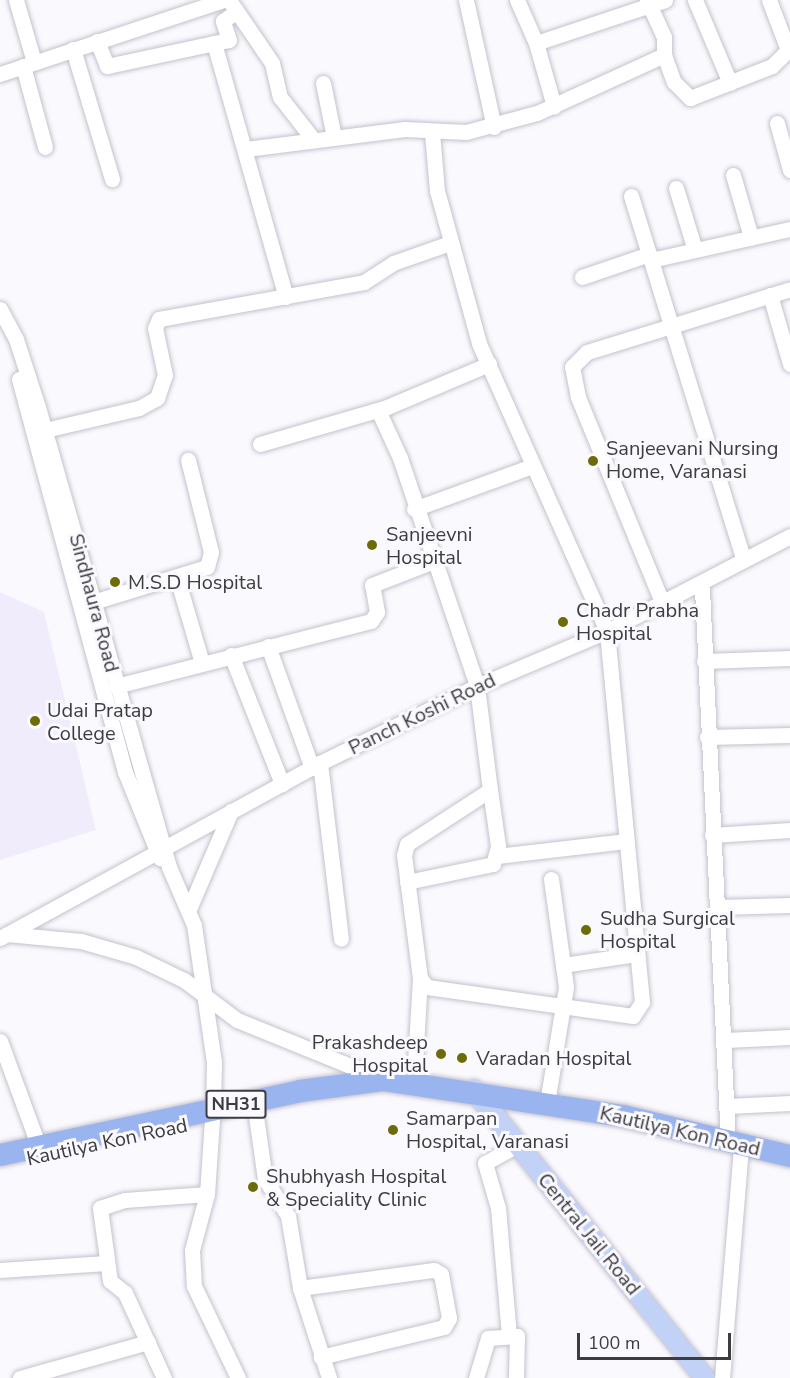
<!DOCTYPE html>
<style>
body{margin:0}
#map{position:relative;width:790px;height:1378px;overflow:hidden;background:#faf9fe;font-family:"Nunito Sans",sans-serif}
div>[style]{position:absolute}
.built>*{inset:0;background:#f1ecfc}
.roads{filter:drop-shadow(0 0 2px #c5c1cd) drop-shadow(0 0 2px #c5c1cd)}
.minor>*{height:15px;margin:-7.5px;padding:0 7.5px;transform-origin:7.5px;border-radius:7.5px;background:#fff}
.major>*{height:20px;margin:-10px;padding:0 10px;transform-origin:10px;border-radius:10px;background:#c2d2f6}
.highway>*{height:22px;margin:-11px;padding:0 11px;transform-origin:11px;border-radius:11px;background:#9ab4f0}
.dots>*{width:16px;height:16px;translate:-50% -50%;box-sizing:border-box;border:3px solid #faf9fe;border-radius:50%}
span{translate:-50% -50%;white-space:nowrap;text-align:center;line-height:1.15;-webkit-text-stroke:6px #faf9fe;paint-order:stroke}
.shield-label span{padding:2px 4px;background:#faf9fe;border:2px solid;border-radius:4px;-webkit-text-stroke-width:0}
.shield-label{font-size:18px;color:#3d3c41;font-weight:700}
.poi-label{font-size:20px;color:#3d3c41}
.left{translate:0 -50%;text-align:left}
.right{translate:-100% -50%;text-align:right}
.street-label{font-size:20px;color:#3d3c41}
.scale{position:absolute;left:577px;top:1333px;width:154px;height:27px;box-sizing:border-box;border:3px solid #3d3c41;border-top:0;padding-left:8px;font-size:18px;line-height:21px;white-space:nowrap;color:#3d3c41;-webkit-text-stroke:4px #faf9fe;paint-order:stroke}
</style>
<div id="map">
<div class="built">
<div style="clip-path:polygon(0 592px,44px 612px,96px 830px,0 860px)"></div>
</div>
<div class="roads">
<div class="minor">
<div style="left:16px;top:0;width:65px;rotate:73.8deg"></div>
<div style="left:229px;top:0;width:76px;rotate:55.7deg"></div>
<div style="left:272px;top:63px;width:35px;rotate:77deg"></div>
<div style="left:280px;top:97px;width:52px;rotate:52deg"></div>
<div style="left:466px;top:0;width:130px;rotate:77.6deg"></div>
<div style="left:517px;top:0;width:47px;rotate:66.2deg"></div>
<div style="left:536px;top:43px;width:136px;rotate:-18.4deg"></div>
<div style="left:695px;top:0;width:90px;rotate:67.1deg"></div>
<div style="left:97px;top:41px;width:27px;rotate:68deg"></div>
<div style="left:107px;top:66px;width:109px;rotate:-12.1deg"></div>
<div style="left:214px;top:43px;width:264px;rotate:74.2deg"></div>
<div style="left:214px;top:43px;width:15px;rotate:-11deg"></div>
<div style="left:229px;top:40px;width:20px;rotate:-108deg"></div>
<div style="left:223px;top:21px;width:14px;rotate:-36deg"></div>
<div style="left:536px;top:43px;width:66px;rotate:74.1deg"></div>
<div style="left:73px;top:49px;width:136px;rotate:73.3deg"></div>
<div style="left:664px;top:55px;width:29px;rotate:70deg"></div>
<div style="left:674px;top:82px;width:23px;rotate:45deg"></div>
<div style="left:690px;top:98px;width:88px;rotate:-21.3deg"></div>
<div style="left:772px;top:66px;width:23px;rotate:-45deg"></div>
<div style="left:788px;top:50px;width:53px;rotate:-110.8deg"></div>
<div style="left:23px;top:66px;width:84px;rotate:74.8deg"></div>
<div style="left:0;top:74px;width:236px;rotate:-18.3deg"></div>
<div style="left:323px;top:83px;width:55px;rotate:78.5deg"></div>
<div style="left:777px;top:123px;width:49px;rotate:74.5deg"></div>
<div style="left:246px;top:149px;width:160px;rotate:-7.2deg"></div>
<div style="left:405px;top:129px;width:61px;rotate:2.8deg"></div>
<div style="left:466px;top:132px;width:73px;rotate:-15deg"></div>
<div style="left:537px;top:113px;width:140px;rotate:-24.5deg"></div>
<div style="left:664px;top:55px;width:18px;rotate:-90deg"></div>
<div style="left:664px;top:37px;width:41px;rotate:-114.7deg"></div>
<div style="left:733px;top:175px;width:65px;rotate:73.8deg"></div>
<div style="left:676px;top:188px;width:62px;rotate:73deg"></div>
<div style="left:631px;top:196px;width:381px;rotate:72.8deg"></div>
<div style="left:651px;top:260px;width:142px;rotate:-12.6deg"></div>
<div style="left:582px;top:277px;width:71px;rotate:-18.9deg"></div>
<div style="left:770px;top:295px;width:72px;rotate:73.8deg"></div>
<div style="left:0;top:309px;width:34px;rotate:62deg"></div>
<div style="left:16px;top:339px;width:71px;rotate:72.1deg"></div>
<div style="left:38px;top:407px;width:478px;rotate:74.1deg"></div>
<div style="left:169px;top:867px;width:63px;rotate:66.7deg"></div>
<div style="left:194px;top:925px;width:138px;rotate:81.7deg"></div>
<div style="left:214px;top:1062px;width:47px;rotate:91.2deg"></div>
<div style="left:19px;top:379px;width:407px;rotate:74.9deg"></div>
<div style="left:125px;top:772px;width:93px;rotate:67.9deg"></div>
<div style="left:378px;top:410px;width:53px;rotate:65.4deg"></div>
<div style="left:400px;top:458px;width:241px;rotate:71.3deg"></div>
<div style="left:477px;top:686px;width:105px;rotate:82.9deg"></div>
<div style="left:490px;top:790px;width:99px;rotate:147deg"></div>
<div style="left:407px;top:844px;width:11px;rotate:105deg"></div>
<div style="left:404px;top:855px;width:124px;rotate:82.6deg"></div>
<div style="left:420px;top:978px;width:11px;rotate:52deg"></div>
<div style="left:427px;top:987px;width:208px;rotate:8deg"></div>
<div style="left:633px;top:1016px;width:17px;rotate:-57deg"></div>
<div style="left:642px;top:1002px;width:373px;rotate:-95.4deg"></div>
<div style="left:607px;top:631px;width:315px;rotate:-114deg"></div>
<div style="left:479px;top:343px;width:158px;rotate:-105.4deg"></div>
<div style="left:437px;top:191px;width:58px;rotate:-94.9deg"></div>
<div style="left:45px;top:430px;width:97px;rotate:-13.2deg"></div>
<div style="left:139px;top:408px;width:21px;rotate:-29deg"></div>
<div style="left:157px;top:398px;width:24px;rotate:-71deg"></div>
<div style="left:165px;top:375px;width:48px;rotate:-102deg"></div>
<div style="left:155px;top:328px;width:10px;rotate:-66deg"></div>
<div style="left:159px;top:319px;width:208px;rotate:-10.2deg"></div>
<div style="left:364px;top:282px;width:35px;rotate:-33deg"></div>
<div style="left:393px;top:263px;width:60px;rotate:-19.3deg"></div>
<div style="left:260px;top:444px;width:132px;rotate:-16.2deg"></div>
<div style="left:387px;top:407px;width:111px;rotate:-22.9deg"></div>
<div style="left:414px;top:509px;width:126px;rotate:-20deg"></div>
<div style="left:177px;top:578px;width:89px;rotate:73.6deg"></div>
<div style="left:702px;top:589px;width:554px;rotate:87.31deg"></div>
<div style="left:93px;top:602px;width:119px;rotate:-17.1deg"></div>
<div style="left:207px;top:567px;width:16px;rotate:-75deg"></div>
<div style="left:211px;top:552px;width:95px;rotate:-104deg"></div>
<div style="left:662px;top:602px;width:222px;rotate:-112.3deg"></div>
<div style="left:578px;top:397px;width:31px;rotate:-101deg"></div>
<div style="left:572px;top:367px;width:21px;rotate:-45deg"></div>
<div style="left:587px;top:352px;width:213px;rotate:-17.2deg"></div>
<div style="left:268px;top:646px;width:130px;rotate:70.2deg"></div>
<div style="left:231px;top:655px;width:139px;rotate:68.4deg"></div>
<div style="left:704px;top:661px;width:86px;rotate:-2deg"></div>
<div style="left:116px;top:686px;width:263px;rotate:-14.3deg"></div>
<div style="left:371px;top:621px;width:11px;rotate:-56deg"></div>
<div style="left:377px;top:612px;width:27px;rotate:-100deg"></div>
<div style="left:372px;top:585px;width:63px;rotate:-21.3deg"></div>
<div style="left:707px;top:737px;width:83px;rotate:-1.4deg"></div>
<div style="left:320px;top:763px;width:177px;rotate:83.2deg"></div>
<div style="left:712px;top:835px;width:78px;rotate:-3.7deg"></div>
<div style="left:497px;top:856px;width:130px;rotate:-6.6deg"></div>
<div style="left:407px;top:882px;width:88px;rotate:-11.8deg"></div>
<div style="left:493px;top:864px;width:19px;rotate:-74deg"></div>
<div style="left:498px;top:846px;width:57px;rotate:-98.1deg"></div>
<div style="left:718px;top:907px;width:72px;rotate:-1.6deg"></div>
<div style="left:189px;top:909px;width:107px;rotate:-66.8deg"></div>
<div style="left:7px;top:934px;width:74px;rotate:5.4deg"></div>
<div style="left:81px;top:941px;width:57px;rotate:16.2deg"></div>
<div style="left:136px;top:957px;width:53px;rotate:25.6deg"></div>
<div style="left:184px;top:980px;width:66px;rotate:37deg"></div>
<div style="left:237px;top:1020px;width:157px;rotate:22.1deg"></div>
<div style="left:0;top:938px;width:365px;rotate:-28.7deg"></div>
<div style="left:320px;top:763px;width:175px;rotate:-26.1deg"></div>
<div style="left:477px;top:686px;width:141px;rotate:-22.9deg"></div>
<div style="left:607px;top:631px;width:206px;rotate:-27.4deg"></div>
<div style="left:563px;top:965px;width:75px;rotate:-8.5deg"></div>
<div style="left:725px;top:1040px;width:65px;rotate:-2.6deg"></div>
<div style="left:0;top:1041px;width:113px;rotate:69.8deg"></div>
<div style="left:414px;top:1081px;width:103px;rotate:-86.7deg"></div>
<div style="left:547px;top:1103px;width:118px;rotate:-80.7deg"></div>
<div style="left:566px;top:987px;width:109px;rotate:-97.9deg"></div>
<div style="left:727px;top:1106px;width:63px;rotate:-2.7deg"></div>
<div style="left:255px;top:1109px;width:71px;rotate:81.9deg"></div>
<div style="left:265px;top:1179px;width:44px;rotate:58.1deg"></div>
<div style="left:288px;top:1216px;width:73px;rotate:80.5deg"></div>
<div style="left:300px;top:1288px;width:95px;rotate:72.1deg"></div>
<div style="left:212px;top:1119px;width:75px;rotate:93.8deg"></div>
<div style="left:207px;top:1194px;width:58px;rotate:105deg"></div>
<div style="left:192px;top:1250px;width:36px;rotate:87deg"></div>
<div style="left:194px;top:1286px;width:102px;rotate:64.4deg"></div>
<div style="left:0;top:1270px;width:106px;rotate:-3.8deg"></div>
<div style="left:300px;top:1288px;width:135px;rotate:-7.7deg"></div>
<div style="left:434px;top:1270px;width:8px;rotate:30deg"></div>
<div style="left:441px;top:1274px;width:45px;rotate:79.7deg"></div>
<div style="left:449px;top:1318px;width:10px;rotate:119deg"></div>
<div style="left:444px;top:1327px;width:127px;rotate:166.3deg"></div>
<div style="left:509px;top:1336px;width:128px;rotate:-94.9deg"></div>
<div style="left:498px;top:1208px;width:47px;rotate:-106.1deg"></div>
<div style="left:485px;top:1163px;width:37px;rotate:-29deg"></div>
<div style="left:20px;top:1378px;width:133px;rotate:-15.7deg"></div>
<div style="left:164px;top:1378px;width:94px;rotate:-114.6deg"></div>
<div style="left:125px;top:1293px;width:19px;rotate:-141deg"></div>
<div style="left:110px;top:1281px;width:74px;rotate:-97.8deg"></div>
<div style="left:100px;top:1208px;width:26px;rotate:-18deg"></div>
<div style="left:125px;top:1200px;width:82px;rotate:-4.2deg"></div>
<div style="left:476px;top:1378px;width:42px;rotate:-73.3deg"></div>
<div style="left:488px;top:1338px;width:29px;rotate:-4deg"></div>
<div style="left:517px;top:1336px;width:42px;rotate:91.4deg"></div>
<div style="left:722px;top:1378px;width:234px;rotate:-85.3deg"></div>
</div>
<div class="major">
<div style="left:474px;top:1090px;width:369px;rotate:51.3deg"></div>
</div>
<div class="highway">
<div style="left:0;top:1155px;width:307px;rotate:-12deg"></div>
<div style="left:300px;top:1091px;width:85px;rotate:-7.5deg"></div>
<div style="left:384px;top:1080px;width:242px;rotate:8.6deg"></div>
<div style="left:623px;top:1116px;width:172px;rotate:13.5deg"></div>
</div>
</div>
<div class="dots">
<div style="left:593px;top:461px;background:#6d6b08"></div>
<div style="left:372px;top:545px;background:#6d6b08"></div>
<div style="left:115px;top:582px;background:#6d6b08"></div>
<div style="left:563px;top:622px;background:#6d6b08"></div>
<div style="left:35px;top:721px;background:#6d6b08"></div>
<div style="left:586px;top:930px;background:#6d6b08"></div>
<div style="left:441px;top:1054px;background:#6d6b08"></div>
<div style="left:462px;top:1058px;background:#6d6b08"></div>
<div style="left:393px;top:1130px;background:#6d6b08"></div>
<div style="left:253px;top:1187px;background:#6d6b08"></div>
</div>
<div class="shield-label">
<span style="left:236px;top:1104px">NH31</span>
</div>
<div class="poi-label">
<span class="left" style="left:606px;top:460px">Sanjeevani Nursing<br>Home, Varanasi</span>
<span class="left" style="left:386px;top:546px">Sanjeevni<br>Hospital</span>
<span class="left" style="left:128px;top:582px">M.S.D Hospital</span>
<span class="left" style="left:576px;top:622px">Chadr Prabha<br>Hospital</span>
<span class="left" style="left:47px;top:722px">Udai Pratap<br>College</span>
<span class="left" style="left:600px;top:930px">Sudha Surgical<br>Hospital</span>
<span class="right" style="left:428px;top:1054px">Prakashdeep<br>Hospital</span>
<span class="left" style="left:476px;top:1058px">Varadan Hospital</span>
<span class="left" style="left:406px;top:1130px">Samarpan<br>Hospital, Varanasi</span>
<span class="left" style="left:266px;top:1188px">Shubhyash Hospital<br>&amp; Speciality Clinic</span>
</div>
<div class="street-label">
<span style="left:94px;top:603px;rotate:75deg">Sindhaura Road</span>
<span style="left:422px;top:714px;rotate:-26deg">Panch Koshi Road</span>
<span style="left:680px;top:1131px;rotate:13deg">Kautilya Kon Road</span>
<span style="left:107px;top:1142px;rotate:-12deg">Kautilya Kon Road</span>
<span style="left:589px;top:1234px;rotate:51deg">Central Jail Road</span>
</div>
<div class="scale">100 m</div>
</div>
